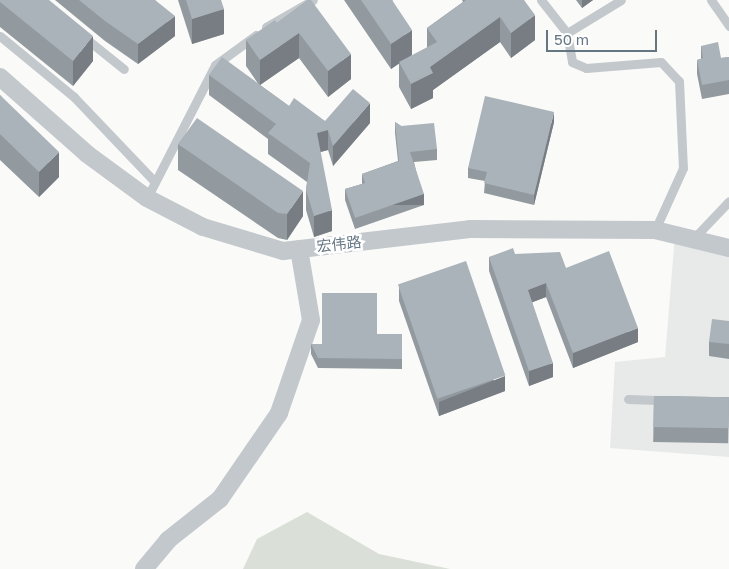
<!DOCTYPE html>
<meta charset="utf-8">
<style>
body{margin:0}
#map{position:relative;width:729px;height:569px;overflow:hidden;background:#fafaf8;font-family:"Golos Text","Noto Sans SC",sans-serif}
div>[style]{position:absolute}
.built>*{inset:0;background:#e8e9e9}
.green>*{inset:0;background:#dadfd7}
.service>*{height:9px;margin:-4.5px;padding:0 4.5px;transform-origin:4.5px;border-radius:4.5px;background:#c3c8cc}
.minor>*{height:18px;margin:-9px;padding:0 9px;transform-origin:9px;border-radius:9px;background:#c3c8cc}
.wall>*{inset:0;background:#929a9f;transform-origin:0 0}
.shaded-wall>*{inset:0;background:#777d82;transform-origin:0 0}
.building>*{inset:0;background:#aab3b9;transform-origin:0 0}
span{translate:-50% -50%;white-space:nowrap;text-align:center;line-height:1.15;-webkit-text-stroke:5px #fff;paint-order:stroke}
.street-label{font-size:15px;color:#657683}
.scale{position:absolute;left:546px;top:30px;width:111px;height:22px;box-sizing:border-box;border:2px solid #657683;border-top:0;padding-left:6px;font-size:15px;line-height:18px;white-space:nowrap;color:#657683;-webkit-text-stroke:4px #fff;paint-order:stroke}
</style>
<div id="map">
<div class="built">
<div style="clip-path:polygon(675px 235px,729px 248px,729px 457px,610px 448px,615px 362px,665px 357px)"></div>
</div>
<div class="green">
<div style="clip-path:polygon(307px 512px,379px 554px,450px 569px,243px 569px,257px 539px)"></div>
</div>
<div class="service">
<div style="left:541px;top:0;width:42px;rotate:51.8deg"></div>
<div style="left:567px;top:33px;width:29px;rotate:80deg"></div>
<div style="left:572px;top:62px;width:15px;rotate:23deg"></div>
<div style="left:586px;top:68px;width:75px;rotate:-4.6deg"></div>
<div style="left:661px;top:62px;width:26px;rotate:47deg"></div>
<div style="left:679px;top:81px;width:87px;rotate:87.4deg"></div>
<div style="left:683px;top:168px;width:68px;rotate:114.3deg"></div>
<div style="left:711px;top:0;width:32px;rotate:55deg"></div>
<div style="left:266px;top:27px;width:54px;rotate:-29.9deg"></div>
<div style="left:567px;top:33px;width:63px;rotate:-31.4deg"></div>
<div style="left:0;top:36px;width:96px;rotate:39.5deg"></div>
<div style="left:74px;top:97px;width:117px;rotate:46.4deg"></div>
<div style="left:84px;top:37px;width:51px;rotate:38.7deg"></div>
<div style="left:147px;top:198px;width:149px;rotate:-62.9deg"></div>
<div style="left:215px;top:65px;width:51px;rotate:-36.2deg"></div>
<div style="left:693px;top:239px;width:52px;rotate:-46.5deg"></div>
<div style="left:628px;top:399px;width:36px;rotate:2deg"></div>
</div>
<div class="minor">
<div style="left:0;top:77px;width:116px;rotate:41.5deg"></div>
<div style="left:87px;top:154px;width:74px;rotate:36.3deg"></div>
<div style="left:147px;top:198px;width:63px;rotate:27.4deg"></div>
<div style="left:203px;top:227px;width:84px;rotate:16.7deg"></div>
<div style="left:283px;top:251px;width:188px;rotate:-6.7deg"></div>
<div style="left:470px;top:229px;width:185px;rotate:0.3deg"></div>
<div style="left:655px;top:230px;width:76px;rotate:13.7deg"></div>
<div style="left:144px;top:569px;width:38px;rotate:-50deg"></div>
<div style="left:168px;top:540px;width:66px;rotate:-38.3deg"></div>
<div style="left:220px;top:499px;width:104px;rotate:-55.5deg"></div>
<div style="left:279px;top:413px;width:98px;rotate:-71deg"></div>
<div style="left:311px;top:320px;width:72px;rotate:-99.6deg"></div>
</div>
<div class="wall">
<div style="clip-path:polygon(0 0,93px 61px,73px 86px,0 27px)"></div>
<div style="clip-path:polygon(55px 0,155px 0,175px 36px,138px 64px,105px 41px)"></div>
<div style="clip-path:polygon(178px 0,221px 0,224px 34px,192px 44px)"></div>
<div style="clip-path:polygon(308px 0,351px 79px,328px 97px,299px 58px,260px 85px,289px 106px,325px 121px,370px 123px,333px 166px,328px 150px,320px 152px,332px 231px,314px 237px,306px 210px,306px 190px,307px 182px,268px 154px,268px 139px,209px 95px,209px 75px,259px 85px,246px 66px,246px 40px,277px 23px)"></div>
<div style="clip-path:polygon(344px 0,393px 0,392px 1px,412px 55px,408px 58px,427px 48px,427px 28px,463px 2px,462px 0,524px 0,535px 40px,511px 58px,500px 42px,433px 90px,433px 98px,411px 109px,399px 87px,399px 63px,391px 69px)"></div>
<div style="clip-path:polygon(576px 0,593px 0,582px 8px)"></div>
<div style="clip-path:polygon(701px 46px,721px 58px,729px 57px,729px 94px,702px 99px,697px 74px,697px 60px,701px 59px)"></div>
<div style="clip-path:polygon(0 95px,59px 177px,39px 197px,0 160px)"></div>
<div style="clip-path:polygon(395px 122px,437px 149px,437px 160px,414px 162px,424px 205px,355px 229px,345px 200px,345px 189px,362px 184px,362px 174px,398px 161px,395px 133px)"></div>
<div style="clip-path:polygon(554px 122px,534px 205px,484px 193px,485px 181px,468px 178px,468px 168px)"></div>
<div style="clip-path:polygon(178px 144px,303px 216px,287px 240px,278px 238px,178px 170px)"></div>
<div style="clip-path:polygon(515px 254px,566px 268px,638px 342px,573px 368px,546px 297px,532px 302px,553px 377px,529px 386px,489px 271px,489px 257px)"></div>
<div style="clip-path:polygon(399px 287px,505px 391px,439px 416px,399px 301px)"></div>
<div style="clip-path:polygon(729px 321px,729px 359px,709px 356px,709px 342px)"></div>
<div style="clip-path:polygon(377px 334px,402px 334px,402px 369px,318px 368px,311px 354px,311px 344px,322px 344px)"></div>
<div style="left:654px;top:396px;width:75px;height:46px;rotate:1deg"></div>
</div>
<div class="shaded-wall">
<div style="clip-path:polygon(582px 0,593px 0,582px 8px)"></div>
<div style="clip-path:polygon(224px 9px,224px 34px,192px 44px,192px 19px)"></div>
<div style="clip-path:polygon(535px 15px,535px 40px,511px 58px,511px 33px)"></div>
<div style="clip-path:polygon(175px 16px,175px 36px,138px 64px,138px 44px)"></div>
<div style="clip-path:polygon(500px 17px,500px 42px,433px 90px,433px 98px,411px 109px,411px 84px,430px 67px)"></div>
<div style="clip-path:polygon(412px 30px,412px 55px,391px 69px,391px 44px)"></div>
<div style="clip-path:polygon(299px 33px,299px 58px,260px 85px,260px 60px)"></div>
<div style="clip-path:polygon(93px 36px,93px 61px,73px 86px,73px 61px)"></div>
<div style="clip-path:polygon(351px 54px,351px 79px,328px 97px,328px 71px)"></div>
<div style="clip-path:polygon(370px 103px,370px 123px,333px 166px,333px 146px)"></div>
<div style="clip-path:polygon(554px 112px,554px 122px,534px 205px,534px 195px)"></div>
<div style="clip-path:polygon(328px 130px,328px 150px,317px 153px,317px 133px)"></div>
<div style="clip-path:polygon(59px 152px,59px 177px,39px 197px,39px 172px)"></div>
<div style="clip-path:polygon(303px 191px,303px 216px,287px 240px,287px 214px)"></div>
<div style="left:424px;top:194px;width:11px;height:73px;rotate:90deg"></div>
<div style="clip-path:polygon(332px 210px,332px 231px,314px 237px,314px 216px)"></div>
<div style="clip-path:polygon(546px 283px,546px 297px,528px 304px,528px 290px)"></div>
<div style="clip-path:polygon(638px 328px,638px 342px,573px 368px,573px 353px)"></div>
<div style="clip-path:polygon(553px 363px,553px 377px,529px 386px,529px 371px)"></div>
<div style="clip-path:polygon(505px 376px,505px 391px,439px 416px,439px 402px)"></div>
</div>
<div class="building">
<div style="clip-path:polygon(0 0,49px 0,93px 36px,73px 61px,0 2px)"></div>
<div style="clip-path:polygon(79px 0,155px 0,175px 16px,138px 44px,105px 21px)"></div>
<div style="clip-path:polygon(186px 0,221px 0,224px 9px,192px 19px)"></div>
<div style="clip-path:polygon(308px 0,311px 0,351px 54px,328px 71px,299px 33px,260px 60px,246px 40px,275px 20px,277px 23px)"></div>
<div style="clip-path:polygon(361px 0,392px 0,412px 30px,391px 44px)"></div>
<div style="clip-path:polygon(466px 0,524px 0,535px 15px,511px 33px,500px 17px,430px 67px,433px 73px,411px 84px,399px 62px,437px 42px,427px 28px)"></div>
<div style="clip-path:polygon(718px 42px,721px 58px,729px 57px,729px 80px,702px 85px,697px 60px,703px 58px,701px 46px)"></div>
<div style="clip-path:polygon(222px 57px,289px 106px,294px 98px,325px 121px,353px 89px,370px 103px,333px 146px,328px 130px,317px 133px,332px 210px,314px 216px,306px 190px,310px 163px,268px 133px,276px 124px,209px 75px)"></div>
<div style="clip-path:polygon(0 95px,59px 152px,39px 172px,0 134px)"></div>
<div style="clip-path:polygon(485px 96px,554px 112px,534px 195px,484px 183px,487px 172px,468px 168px)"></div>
<div style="clip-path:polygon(197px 118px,303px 191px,287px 214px,278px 213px,178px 144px)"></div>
<div style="clip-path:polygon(395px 122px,401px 126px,434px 123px,437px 149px,410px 152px,424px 194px,355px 218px,345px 189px,365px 183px,362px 174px,399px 161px)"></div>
<div style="clip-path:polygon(513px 248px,515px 254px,560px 252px,566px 268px,609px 251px,638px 328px,573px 353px,546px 283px,528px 290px,553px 363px,529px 371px,489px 257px)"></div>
<div style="left:466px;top:261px;width:121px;height:72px;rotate:71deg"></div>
<div style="clip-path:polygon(322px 293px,377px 293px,377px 334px,402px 334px,402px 359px,318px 358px,311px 344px,322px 344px)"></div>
<div style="clip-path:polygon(712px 319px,729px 321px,729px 344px,709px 342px)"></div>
<div style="left:654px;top:396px;width:75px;height:31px;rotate:1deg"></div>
</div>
<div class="street-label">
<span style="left:339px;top:244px;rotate:-6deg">宏伟路</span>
</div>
<div class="scale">50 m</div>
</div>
